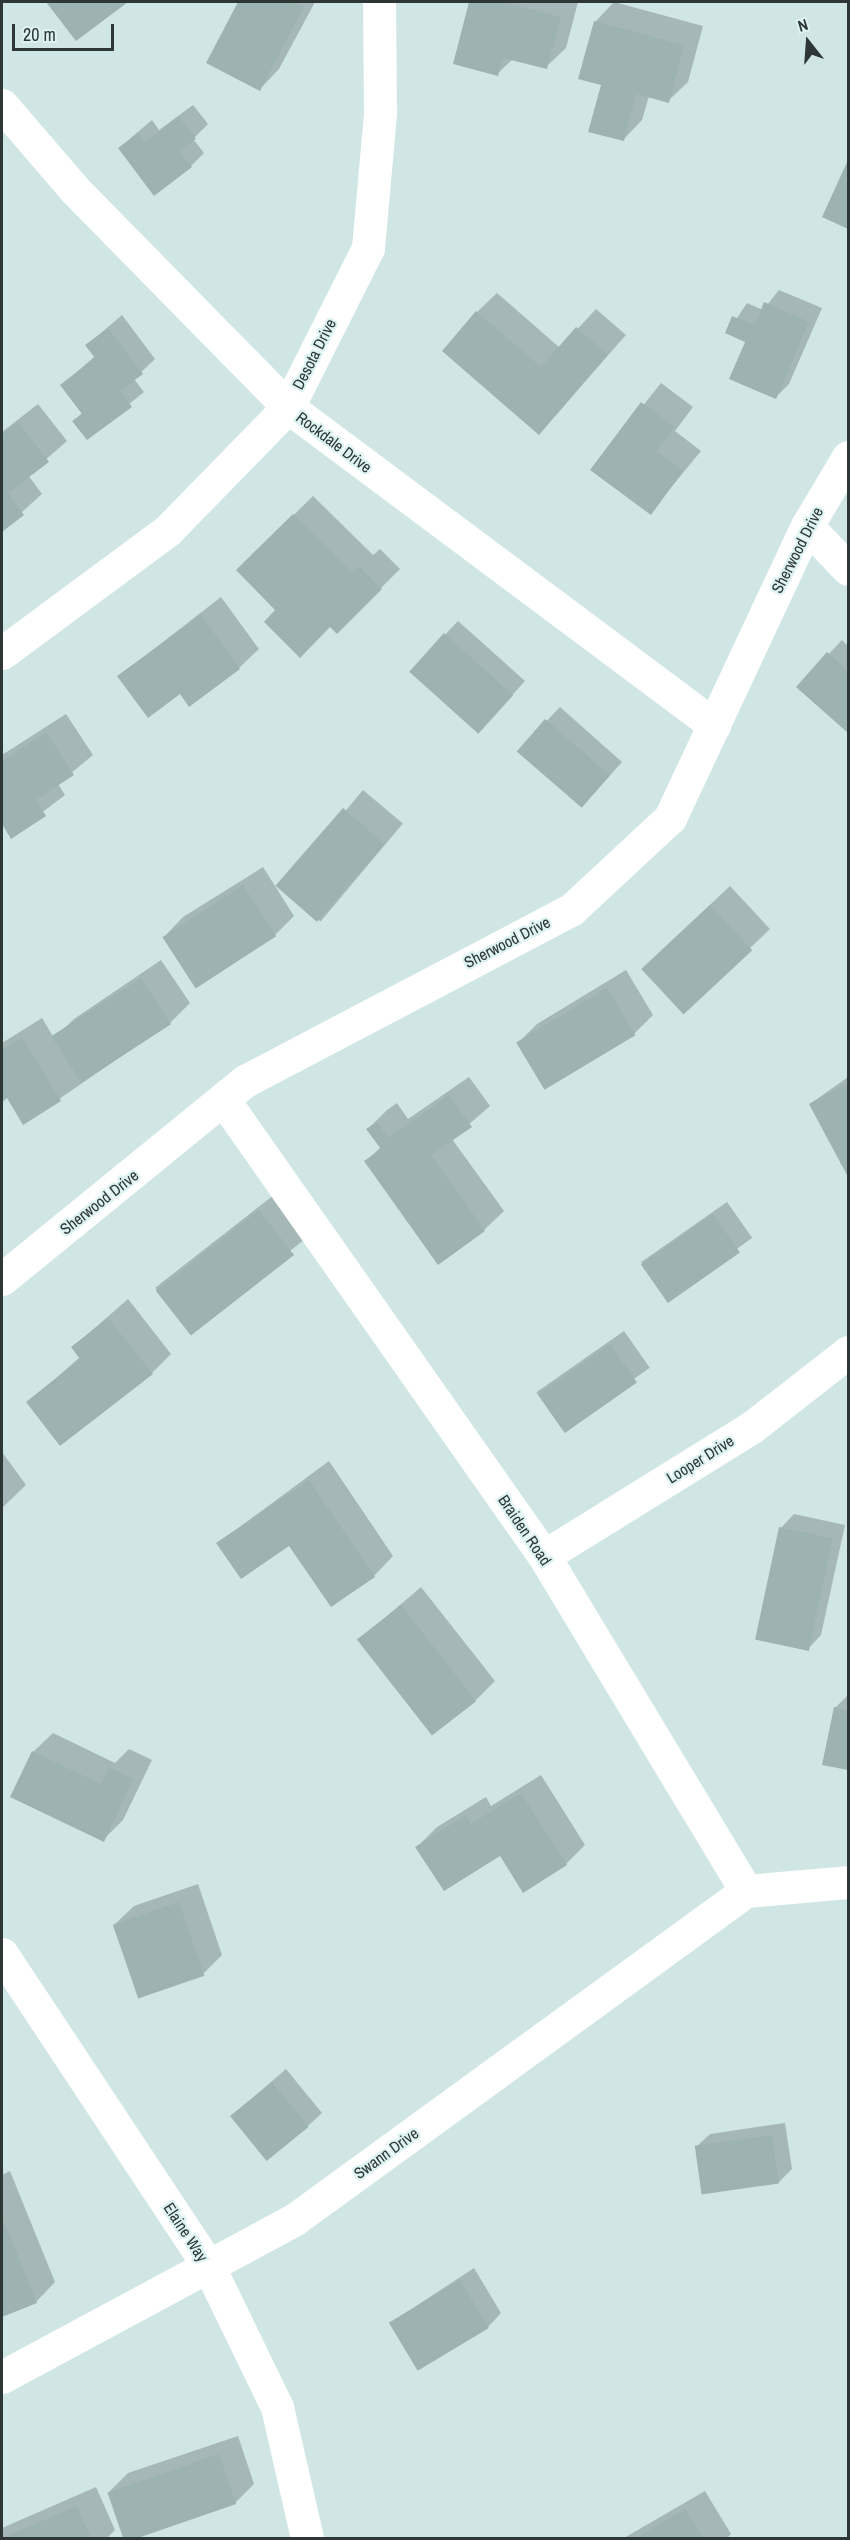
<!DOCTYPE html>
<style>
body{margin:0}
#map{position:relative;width:850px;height:2540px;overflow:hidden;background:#cfe6e5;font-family:"Archivo Narrow",sans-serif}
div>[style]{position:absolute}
.shadow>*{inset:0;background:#0003;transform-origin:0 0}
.building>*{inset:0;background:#9db3b1;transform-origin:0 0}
.street>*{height:33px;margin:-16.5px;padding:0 16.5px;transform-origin:16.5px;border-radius:16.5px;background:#fff}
span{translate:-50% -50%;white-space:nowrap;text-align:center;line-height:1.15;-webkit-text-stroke:4.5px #ddf3f2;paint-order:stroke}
.street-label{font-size:16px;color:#2e3736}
.frame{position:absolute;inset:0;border:3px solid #2e3736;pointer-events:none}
.north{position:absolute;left:778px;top:12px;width:60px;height:60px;-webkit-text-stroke:4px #ddf3f2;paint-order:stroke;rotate:343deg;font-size:16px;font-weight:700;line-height:24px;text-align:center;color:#2e3736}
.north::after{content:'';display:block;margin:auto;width:21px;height:27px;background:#2e3736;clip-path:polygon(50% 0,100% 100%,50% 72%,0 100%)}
.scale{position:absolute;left:12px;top:24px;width:102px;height:27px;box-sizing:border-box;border:3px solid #2e3736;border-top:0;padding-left:8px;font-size:18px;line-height:21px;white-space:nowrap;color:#2e3736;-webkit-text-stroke:4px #ddf3f2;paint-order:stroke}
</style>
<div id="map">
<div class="shadow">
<div style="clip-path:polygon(48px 2px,125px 2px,76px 39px)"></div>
<div style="clip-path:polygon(240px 2px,315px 2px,279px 69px,260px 89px,208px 62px)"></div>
<div style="clip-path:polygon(471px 2px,578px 2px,566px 48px,546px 67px,513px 59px,497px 74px,454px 62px)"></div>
<div style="clip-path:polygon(614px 2px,703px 26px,688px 82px,668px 101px,649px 96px,642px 120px,623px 140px,603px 84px,595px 22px)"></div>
<div style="clip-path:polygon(193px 105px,208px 124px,193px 139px,204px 153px,191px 166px,119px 148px,152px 120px,159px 130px)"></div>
<div style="clip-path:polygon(848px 163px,848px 228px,824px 216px)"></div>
<div style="clip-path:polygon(779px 290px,822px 308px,789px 384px,775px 398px,747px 341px,727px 333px,747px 303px,763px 310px)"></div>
<div style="clip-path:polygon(497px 293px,560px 348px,596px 309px,626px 335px,539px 433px,477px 312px)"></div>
<div style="clip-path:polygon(122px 315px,155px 359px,134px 379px,144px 392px,87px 438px,74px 421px,83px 412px,62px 385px,95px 356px,87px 345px)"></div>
<div style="clip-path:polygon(661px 383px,693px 407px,675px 431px,701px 451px,650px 513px,592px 470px)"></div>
<div style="clip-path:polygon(38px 404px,67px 441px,28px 475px,42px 494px,2px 530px,2px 432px)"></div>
<div style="clip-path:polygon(313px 496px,373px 555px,380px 549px,400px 569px,337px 632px,330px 625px,277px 610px,238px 570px)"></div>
<div style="clip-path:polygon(221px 597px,259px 649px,239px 668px,180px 692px,119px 676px)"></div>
<div style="clip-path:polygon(458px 621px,525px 681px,491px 719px,411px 671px)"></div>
<div style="clip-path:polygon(842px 640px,848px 646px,848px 731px,798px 687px)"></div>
<div style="clip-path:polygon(560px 707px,622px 762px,595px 792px,519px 750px)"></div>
<div style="clip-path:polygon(66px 714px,93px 755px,58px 784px,65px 795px,11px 836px,2px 821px,2px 755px)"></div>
<div style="left:363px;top:790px;width:52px;height:128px;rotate:40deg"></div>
<div style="clip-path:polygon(263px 867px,294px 916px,275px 935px,164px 937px,183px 917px)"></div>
<div style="clip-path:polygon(730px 886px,770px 929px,683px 1012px,662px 950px)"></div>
<div style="clip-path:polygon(161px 960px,190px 1003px,170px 1023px,24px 1123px,7px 1096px,2px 1100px,2px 1043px,42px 1018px,54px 1038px,74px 1019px)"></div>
<div style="clip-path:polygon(626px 970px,653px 1015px,634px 1034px,518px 1043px,537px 1024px)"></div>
<div style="clip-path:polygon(469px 1077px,490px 1106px,452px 1139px,504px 1211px,484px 1230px,366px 1161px,381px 1147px,368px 1129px,387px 1110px,397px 1103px,408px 1119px)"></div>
<div style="clip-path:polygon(848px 1077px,848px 1174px,810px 1104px)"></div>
<div style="left:279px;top:1191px;width:54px;height:157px;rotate:52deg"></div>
<div style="left:727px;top:1202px;width:44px;height:105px;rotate:55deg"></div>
<div style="clip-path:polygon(128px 1299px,171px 1354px,152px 1373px,28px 1403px,80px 1357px,73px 1347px)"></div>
<div style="left:624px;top:1331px;width:45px;height:107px;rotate:55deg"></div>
<div style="clip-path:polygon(2px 1452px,26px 1485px,2px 1508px)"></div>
<div style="clip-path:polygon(329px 1461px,393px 1556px,374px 1576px,290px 1544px,218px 1543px)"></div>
<div style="clip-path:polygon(794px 1514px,845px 1525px,821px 1635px,808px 1649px,781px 1528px)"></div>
<div style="clip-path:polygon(421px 1587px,495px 1681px,476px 1700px,359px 1640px)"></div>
<div style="clip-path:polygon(848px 1695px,848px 1769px,824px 1764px,835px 1708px)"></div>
<div style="clip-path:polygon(53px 1733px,115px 1763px,129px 1749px,152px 1760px,123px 1820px,103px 1840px,33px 1752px)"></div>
<div style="clip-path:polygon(541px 1775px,585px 1845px,566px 1864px,417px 1847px,437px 1827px,486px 1797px,491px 1806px)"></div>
<div style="clip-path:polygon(198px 1884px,222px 1955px,203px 1974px,114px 1925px,134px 1906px)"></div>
<div style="clip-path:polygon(286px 2069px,322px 2113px,308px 2126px,232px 2116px)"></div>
<div style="clip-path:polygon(785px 2123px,792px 2169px,778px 2183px,696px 2147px,710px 2134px)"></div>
<div style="clip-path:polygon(10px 2171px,55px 2282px,36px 2302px,2px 2316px,2px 2175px)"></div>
<div style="clip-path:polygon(474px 2268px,501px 2313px,488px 2327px,390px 2323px)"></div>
<div style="clip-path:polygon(238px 2436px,254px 2484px,235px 2503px,124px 2538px,109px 2492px,128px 2473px)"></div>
<div style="clip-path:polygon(96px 2487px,115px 2530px,107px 2538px,2px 2538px,2px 2528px)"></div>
<div style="clip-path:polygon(705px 2491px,731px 2534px,727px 2538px,624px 2538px)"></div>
</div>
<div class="building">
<div style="clip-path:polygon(46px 2px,128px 2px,76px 41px)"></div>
<div style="clip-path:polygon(238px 2px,293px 2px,304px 7px,260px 91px,206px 63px)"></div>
<div style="clip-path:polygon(469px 2px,502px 2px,561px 17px,547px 69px,503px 58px,498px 76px,453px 64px)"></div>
<div style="clip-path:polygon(594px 21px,684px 45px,669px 103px,636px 94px,624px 141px,588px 132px,601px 85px,578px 79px)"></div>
<div style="clip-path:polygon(179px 117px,196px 139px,179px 151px,192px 167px,154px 196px,118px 148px,138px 133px,145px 142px)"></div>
<div style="clip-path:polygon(848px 160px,848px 229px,822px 217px)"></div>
<div style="clip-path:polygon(764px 302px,809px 322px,776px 399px,729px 379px,745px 342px,725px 333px,732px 316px,755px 325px)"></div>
<div style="clip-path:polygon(476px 311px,541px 367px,576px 327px,608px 355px,539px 435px,442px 351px)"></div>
<div style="clip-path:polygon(108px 328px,143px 374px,120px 391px,132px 407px,87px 440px,72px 421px,82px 414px,60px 385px,95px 358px,85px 345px)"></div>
<div style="clip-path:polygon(641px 402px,675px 427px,656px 451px,683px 471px,651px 515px,590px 470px)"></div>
<div style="clip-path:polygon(18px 422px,49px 462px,8px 493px,24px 515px,2px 532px,2px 434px)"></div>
<div style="clip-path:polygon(293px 514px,353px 573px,360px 567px,382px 589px,337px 634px,330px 627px,300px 658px,264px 622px,275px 610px,236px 570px)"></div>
<div style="clip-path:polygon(201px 615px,240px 669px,189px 707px,180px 694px,148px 718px,117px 676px)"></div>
<div style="left:444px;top:633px;width:93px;height:52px;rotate:42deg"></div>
<div style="clip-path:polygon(827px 652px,848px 671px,848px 733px,796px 687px)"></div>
<div style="left:545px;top:719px;width:86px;height:43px;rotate:41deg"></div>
<div style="clip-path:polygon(46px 732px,74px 775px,36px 800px,46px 816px,11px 839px,2px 824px,2px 761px)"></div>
<div style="left:343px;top:808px;width:55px;height:103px;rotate:41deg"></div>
<div style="left:243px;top:885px;width:61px;height:96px;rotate:57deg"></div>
<div style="left:710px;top:905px;width:62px;height:94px;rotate:47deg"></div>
<div style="left:141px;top:978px;width:55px;height:107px;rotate:57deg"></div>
<div style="left:607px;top:988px;width:55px;height:106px;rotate:59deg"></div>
<div style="clip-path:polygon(22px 1037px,61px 1101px,23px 1125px,7px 1098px,2px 1102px,2px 1049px)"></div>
<div style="clip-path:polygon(848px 1082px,848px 1177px,809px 1104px)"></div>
<div style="clip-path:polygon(449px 1095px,472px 1127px,431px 1155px,485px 1231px,438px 1265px,364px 1161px,381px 1149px,366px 1129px,377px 1122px,388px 1138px)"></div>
<div style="left:259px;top:1210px;width:57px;height:131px;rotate:52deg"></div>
<div style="left:713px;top:1214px;width:47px;height:88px;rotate:55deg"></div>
<div style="clip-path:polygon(108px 1318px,153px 1374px,60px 1446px,26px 1402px,80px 1359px,71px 1347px)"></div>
<div style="left:610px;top:1344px;width:47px;height:88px;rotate:55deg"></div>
<div style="clip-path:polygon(309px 1480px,375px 1577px,331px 1607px,289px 1546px,241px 1579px,216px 1543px)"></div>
<div style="left:779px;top:1527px;width:55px;height:115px;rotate:12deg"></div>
<div style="left:401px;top:1605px;width:122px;height:56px;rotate:52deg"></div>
<div style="clip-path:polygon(834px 1707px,848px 1710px,848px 1770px,822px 1765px)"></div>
<div style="clip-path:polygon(32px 1751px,101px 1784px,109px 1767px,133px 1779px,104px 1842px,10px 1797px)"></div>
<div style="clip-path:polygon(521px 1793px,567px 1865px,523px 1893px,500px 1856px,444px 1891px,415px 1847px,466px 1815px,471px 1824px)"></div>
<div style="left:179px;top:1902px;width:78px;height:70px;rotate:71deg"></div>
<div style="left:272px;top:2082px;width:58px;height:54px;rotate:51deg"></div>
<div style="left:772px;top:2135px;width:49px;height:78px;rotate:82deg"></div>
<div style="clip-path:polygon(2px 2217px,37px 2303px,2px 2317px)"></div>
<div style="left:460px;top:2280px;width:56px;height:83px;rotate:59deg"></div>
<div style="left:219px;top:2454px;width:53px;height:118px;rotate:71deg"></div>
<div style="clip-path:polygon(77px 2506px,91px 2538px,2px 2538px)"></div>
<div style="clip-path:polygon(685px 2509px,703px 2538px,635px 2538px)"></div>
</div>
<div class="street">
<div style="left:2px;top:105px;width:112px;rotate:49.3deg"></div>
<div style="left:75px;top:190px;width:304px;rotate:45.5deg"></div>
<div style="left:288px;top:407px;width:532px;rotate:36.74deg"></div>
<div style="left:807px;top:526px;width:59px;rotate:46.4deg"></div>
<div style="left:2px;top:653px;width:207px;rotate:-36.5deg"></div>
<div style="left:168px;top:530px;width:172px;rotate:-45.7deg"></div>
<div style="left:288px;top:407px;width:178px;rotate:-63.3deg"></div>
<div style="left:368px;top:248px;width:136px;rotate:-84.9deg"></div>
<div style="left:380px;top:113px;width:111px;rotate:-90.5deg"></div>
<div style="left:223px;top:1099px;width:558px;rotate:54.92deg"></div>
<div style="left:544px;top:1556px;width:391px;rotate:58.9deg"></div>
<div style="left:746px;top:1891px;width:102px;rotate:-5deg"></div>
<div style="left:2px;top:1279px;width:313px;rotate:-39.2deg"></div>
<div style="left:245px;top:1081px;width:369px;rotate:-27.7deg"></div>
<div style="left:572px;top:909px;width:134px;rotate:-42.9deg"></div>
<div style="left:670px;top:818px;width:323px;rotate:-64.9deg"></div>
<div style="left:807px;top:526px;width:80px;rotate:-59.3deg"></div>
<div style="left:544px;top:1556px;width:245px;rotate:-31.8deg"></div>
<div style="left:752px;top:1427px;width:122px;rotate:-38deg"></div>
<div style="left:2px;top:1954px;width:373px;rotate:56.5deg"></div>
<div style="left:208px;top:2265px;width:158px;rotate:64.1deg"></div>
<div style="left:277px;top:2407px;width:134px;rotate:77.1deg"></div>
<div style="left:2px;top:2377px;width:333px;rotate:-28.3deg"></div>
<div style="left:295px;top:2219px;width:558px;rotate:-36.03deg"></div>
</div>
<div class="street-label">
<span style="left:314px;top:354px;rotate:-63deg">Desota Drive</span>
<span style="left:334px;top:442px;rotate:37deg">Rockdale Drive</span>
<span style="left:797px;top:550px;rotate:-63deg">Sherwood Drive</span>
<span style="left:507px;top:942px;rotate:-27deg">Sherwood Drive</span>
<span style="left:99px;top:1202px;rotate:-38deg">Sherwood Drive</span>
<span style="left:700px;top:1459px;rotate:-32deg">Looper Drive</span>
<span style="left:525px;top:1530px;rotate:56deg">Braiden Road</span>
<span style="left:386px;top:2153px;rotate:-36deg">Swann Drive</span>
<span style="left:186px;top:2232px;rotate:57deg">Elaine Way</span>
</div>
<div class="frame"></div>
<div class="north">N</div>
<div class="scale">20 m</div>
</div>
